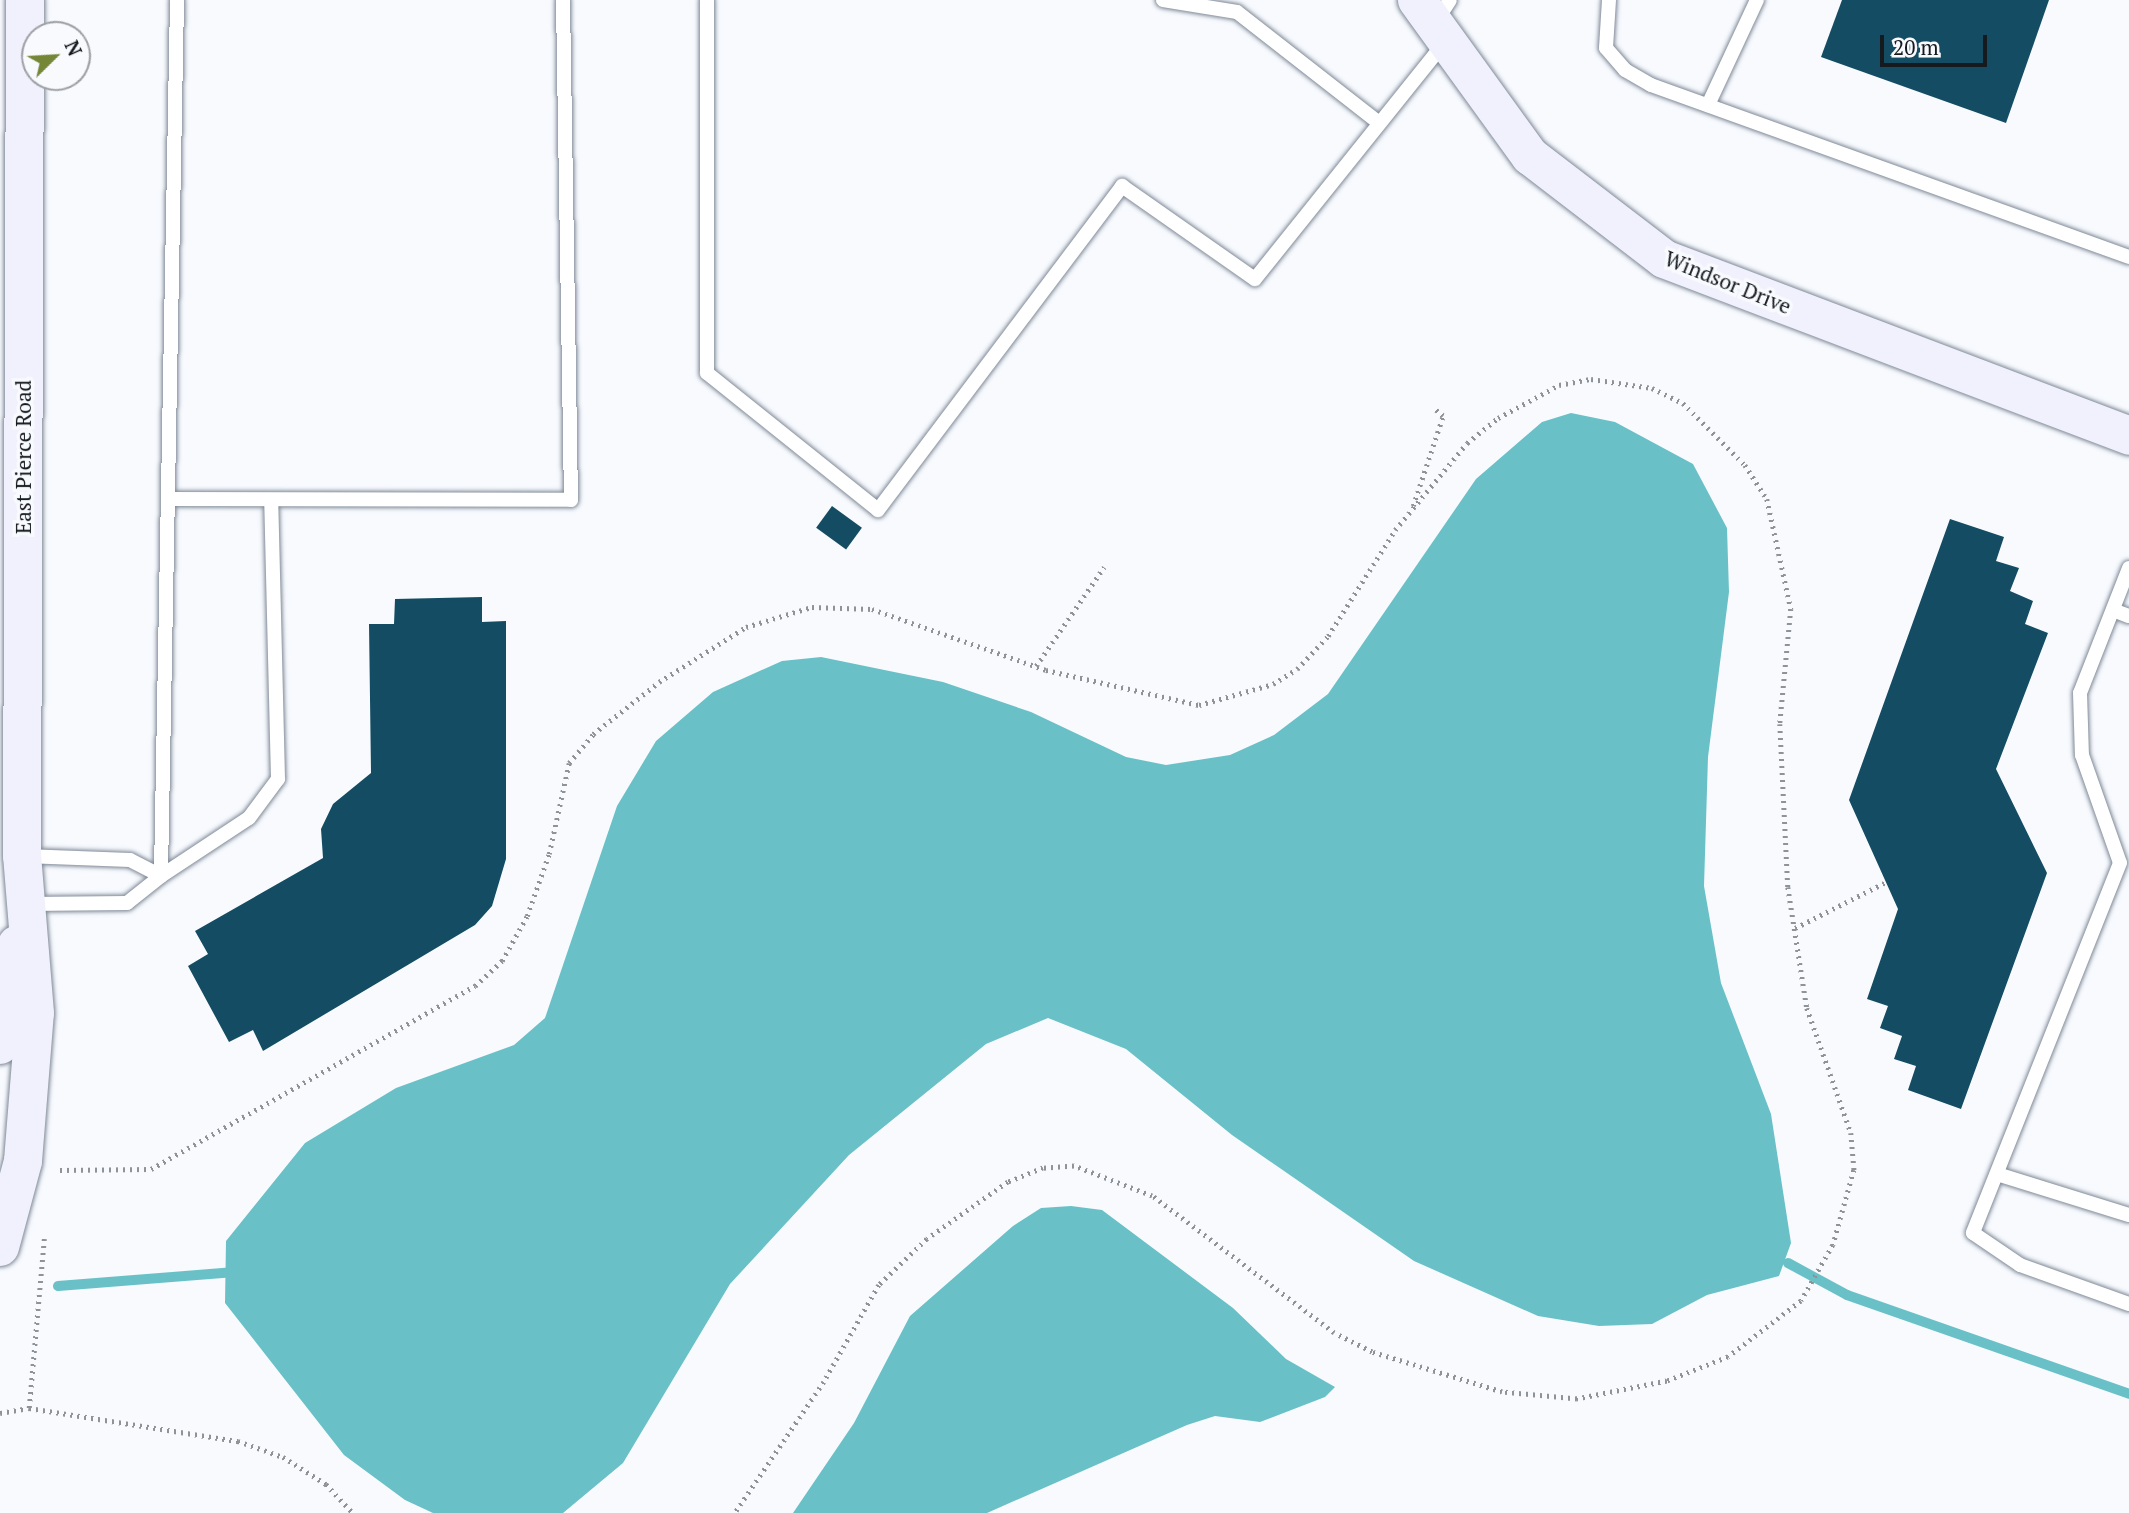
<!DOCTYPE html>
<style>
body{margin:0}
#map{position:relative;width:2129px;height:1513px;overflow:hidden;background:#f8fafe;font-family:"PT Serif",serif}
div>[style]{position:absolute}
.water>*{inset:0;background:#69c1c7}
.stream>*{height:10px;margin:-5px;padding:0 5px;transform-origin:5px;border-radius:5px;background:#69c1c7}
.building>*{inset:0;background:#144d63;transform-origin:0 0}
.path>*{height:4.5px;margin-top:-2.25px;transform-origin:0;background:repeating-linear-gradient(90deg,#8f9397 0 2px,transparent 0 7px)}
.roads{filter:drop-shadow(0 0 2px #7e8997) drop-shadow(0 0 2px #7e8997)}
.lane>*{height:14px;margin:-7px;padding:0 7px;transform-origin:7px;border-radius:7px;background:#fff}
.secondary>*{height:38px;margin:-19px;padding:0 19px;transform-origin:19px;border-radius:19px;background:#f0f1fc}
span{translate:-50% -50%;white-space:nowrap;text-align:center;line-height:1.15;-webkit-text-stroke:7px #f8fafe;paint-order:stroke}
.street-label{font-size:21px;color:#151a1f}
.north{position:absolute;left:21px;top:21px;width:70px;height:70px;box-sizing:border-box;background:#f8fafe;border:2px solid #9da0a5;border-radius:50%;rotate:66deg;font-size:19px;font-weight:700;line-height:28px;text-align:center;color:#151a1f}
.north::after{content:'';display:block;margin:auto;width:24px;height:32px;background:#758737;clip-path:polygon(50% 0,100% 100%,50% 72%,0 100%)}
.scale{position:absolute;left:1880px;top:35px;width:107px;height:32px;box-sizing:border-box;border:4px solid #151a1f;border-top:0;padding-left:9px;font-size:21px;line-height:24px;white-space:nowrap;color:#151a1f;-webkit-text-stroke:5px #f8fafe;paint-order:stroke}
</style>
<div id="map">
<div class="water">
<div style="clip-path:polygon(1571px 413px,1615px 422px,1693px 464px,1727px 528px,1729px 592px,1708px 757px,1704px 886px,1721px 983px,1771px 1114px,1791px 1243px,1779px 1276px,1707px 1295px,1652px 1324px,1599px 1326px,1538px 1316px,1414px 1261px,1232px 1135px,1126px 1049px,1048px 1018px,986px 1044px,849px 1155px,730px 1284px,623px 1463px,563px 1513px,433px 1513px,405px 1500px,344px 1455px,225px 1303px,226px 1241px,305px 1143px,396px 1088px,514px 1045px,545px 1018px,617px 806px,656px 741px,713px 692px,782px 661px,821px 657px,943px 682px,1031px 712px,1126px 757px,1166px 765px,1230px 755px,1274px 735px,1328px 694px,1476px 479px,1542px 422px)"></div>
<div style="clip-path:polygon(1071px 1206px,1102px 1210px,1233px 1308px,1286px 1359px,1335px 1387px,1325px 1397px,1260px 1422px,1215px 1416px,1187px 1425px,987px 1513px,793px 1513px,854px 1423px,910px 1316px,1013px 1226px,1041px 1208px)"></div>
</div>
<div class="stream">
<div style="left:1788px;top:1263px;width:67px;rotate:28.5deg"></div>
<div style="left:1847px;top:1295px;width:299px;rotate:19.3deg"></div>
<div style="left:58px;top:1286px;width:168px;rotate:-4.5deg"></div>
</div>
<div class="building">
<div style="clip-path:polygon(1842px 0,2049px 0,2006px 123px,1821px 57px)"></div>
<div style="left:832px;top:506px;width:37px;height:27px;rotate:36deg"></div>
<div style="clip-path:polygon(1950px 519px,2004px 537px,1996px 561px,2019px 568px,2010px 591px,2033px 601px,2025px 624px,2048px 633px,1996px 769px,2047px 873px,1961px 1109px,1908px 1090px,1916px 1066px,1894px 1059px,1902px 1036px,1880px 1028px,1888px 1006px,1867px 999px,1898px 909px,1849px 800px)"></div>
<div style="clip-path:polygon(482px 597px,482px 622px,506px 621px,506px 859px,492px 906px,475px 925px,263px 1051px,253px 1030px,229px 1042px,188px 966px,208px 954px,195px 931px,323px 858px,321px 829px,333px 804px,371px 773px,369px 624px,394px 624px,395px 599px)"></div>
</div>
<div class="path">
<div style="left:1413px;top:506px;width:95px;rotate:-71.6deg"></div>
<div style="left:1443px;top:416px;width:13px;rotate:-141deg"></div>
<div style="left:1036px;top:666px;width:120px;rotate:-55.5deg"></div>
<div style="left:1795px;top:928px;width:102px;rotate:-26.8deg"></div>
<div style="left:60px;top:1170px;width:91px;rotate:-0.6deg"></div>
<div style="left:151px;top:1169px;width:372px;rotate:-29.5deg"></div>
<div style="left:475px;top:986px;width:37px;rotate:-43deg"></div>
<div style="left:502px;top:961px;width:51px;rotate:-60.9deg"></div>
<div style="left:527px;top:916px;width:66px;rotate:-70.5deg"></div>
<div style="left:549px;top:854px;width:93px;rotate:-77.6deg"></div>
<div style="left:569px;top:763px;width:38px;rotate:-50deg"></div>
<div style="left:593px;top:734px;width:84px;rotate:-38.2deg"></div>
<div style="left:659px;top:682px;width:103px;rotate:-32.3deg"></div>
<div style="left:746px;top:627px;width:69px;rotate:-16.9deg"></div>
<div style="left:812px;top:607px;width:60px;rotate:1.9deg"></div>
<div style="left:872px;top:609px;width:184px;rotate:19.3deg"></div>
<div style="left:1046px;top:670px;width:157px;rotate:12.9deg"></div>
<div style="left:1199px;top:705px;width:77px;rotate:-15.8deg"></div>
<div style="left:1273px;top:684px;width:28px;rotate:-32deg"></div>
<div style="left:1297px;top:669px;width:45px;rotate:-46.8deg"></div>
<div style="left:1328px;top:636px;width:125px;rotate:-57.7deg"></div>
<div style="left:1395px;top:530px;width:113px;rotate:-50.4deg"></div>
<div style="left:1467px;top:443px;width:40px;rotate:-39deg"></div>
<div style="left:1498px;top:418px;width:69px;rotate:-28.4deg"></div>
<div style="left:1559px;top:385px;width:33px;rotate:-11deg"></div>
<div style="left:1591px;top:379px;width:62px;rotate:8.4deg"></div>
<div style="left:1652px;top:388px;width:34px;rotate:26deg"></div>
<div style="left:1683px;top:403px;width:88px;rotate:45deg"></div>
<div style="left:1745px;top:465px;width:40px;rotate:57.1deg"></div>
<div style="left:1767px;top:499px;width:113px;rotate:77.7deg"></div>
<div style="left:1791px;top:609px;width:116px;rotate:95.5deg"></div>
<div style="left:1780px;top:724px;width:163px;rotate:87.2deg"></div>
<div style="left:1788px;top:887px;width:122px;rotate:81.1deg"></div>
<div style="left:1807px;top:1008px;width:133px;rotate:70.6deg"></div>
<div style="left:1851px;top:1133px;width:37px;rotate:85deg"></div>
<div style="left:1854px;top:1170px;width:78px;rotate:105.6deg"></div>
<div style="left:1833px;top:1245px;width:64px;rotate:119.7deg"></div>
<div style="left:1801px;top:1301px;width:92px;rotate:142.5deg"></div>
<div style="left:1728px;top:1357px;width:66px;rotate:158.5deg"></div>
<div style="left:1667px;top:1381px;width:92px;rotate:168.7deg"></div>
<div style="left:1577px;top:1399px;width:75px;rotate:-174.7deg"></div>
<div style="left:1502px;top:1392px;width:136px;rotate:-162.9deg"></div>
<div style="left:1372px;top:1352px;width:42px;rotate:-153.4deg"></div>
<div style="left:1334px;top:1333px;width:228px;rotate:-143deg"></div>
<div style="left:1152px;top:1196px;width:84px;rotate:-159deg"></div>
<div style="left:1074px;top:1166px;width:31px;rotate:176deg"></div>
<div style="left:1043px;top:1168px;width:38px;rotate:158deg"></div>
<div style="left:1008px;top:1182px;width:99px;rotate:144.9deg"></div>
<div style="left:927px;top:1239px;width:66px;rotate:136.2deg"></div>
<div style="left:879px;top:1285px;width:112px;rotate:119.6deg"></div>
<div style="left:824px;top:1382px;width:158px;rotate:124.2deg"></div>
<div style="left:29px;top:1408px;width:170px;rotate:-84.9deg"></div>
<div style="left:0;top:1413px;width:29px;rotate:-10deg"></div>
<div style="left:29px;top:1408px;width:212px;rotate:9deg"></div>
<div style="left:238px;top:1441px;width:48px;rotate:19.6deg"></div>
<div style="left:283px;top:1457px;width:51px;rotate:32.1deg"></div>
<div style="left:326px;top:1484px;width:40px;rotate:47deg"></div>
</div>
<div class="roads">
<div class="lane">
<div style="left:177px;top:0;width:876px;rotate:91.05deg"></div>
<div style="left:161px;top:876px;width:105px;rotate:-33.4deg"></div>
<div style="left:249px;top:818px;width:49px;rotate:-53.4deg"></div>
<div style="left:278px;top:779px;width:279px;rotate:-91.4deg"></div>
<div style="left:707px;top:0;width:373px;rotate:90deg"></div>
<div style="left:707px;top:373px;width:219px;rotate:38.7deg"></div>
<div style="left:878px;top:510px;width:406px;rotate:-53deg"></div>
<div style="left:1122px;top:186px;width:162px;rotate:35deg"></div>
<div style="left:1255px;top:279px;width:304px;rotate:-51.3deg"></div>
<div style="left:1163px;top:0;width:75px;rotate:9.2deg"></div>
<div style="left:1237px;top:12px;width:180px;rotate:38deg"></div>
<div style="left:1609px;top:0;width:48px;rotate:93.6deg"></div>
<div style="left:1606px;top:48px;width:29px;rotate:49deg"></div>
<div style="left:1625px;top:70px;width:30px;rotate:30deg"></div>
<div style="left:1651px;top:85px;width:508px;rotate:19.79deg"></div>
<div style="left:1435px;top:23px;width:27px;rotate:-57deg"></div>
<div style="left:1708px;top:105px;width:116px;rotate:-65deg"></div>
<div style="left:171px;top:499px;width:400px;rotate:0.1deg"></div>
<div style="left:571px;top:500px;width:500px;rotate:-90.92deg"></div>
<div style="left:2129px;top:568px;width:134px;rotate:111.4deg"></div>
<div style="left:2080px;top:693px;width:62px;rotate:88.2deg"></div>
<div style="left:2082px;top:755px;width:114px;rotate:70.6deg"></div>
<div style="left:2120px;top:863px;width:398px;rotate:111.7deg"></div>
<div style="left:1973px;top:1233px;width:57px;rotate:34.2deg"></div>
<div style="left:2020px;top:1265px;width:116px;rotate:19.7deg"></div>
<div style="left:2113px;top:610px;width:17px;rotate:21deg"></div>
<div style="left:24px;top:856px;width:106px;rotate:2.2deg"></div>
<div style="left:130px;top:860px;width:35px;rotate:27deg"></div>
<div style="left:161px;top:876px;width:43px;rotate:141.5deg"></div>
<div style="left:127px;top:903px;width:99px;rotate:179.4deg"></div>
<div style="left:1997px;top:1174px;width:138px;rotate:17.3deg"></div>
</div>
<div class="secondary">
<div style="left:1417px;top:0;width:193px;rotate:54.1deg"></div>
<div style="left:1530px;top:156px;width:169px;rotate:37.5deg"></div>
<div style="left:1664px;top:259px;width:498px;rotate:20.8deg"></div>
<div style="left:0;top:1045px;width:102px;rotate:-80.4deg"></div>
<div style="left:0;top:1247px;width:89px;rotate:-75deg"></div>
<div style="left:23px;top:1161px;width:148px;rotate:-85.4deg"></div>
<div style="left:35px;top:1013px;width:158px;rotate:-94.7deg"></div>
<div style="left:22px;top:856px;width:856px;rotate:-89.8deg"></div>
</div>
</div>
<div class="street-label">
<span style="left:1728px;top:282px;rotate:22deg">Windsor Drive</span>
<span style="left:23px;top:457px;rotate:-90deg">East Pierce Road</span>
</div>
<div class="north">N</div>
<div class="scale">20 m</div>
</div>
